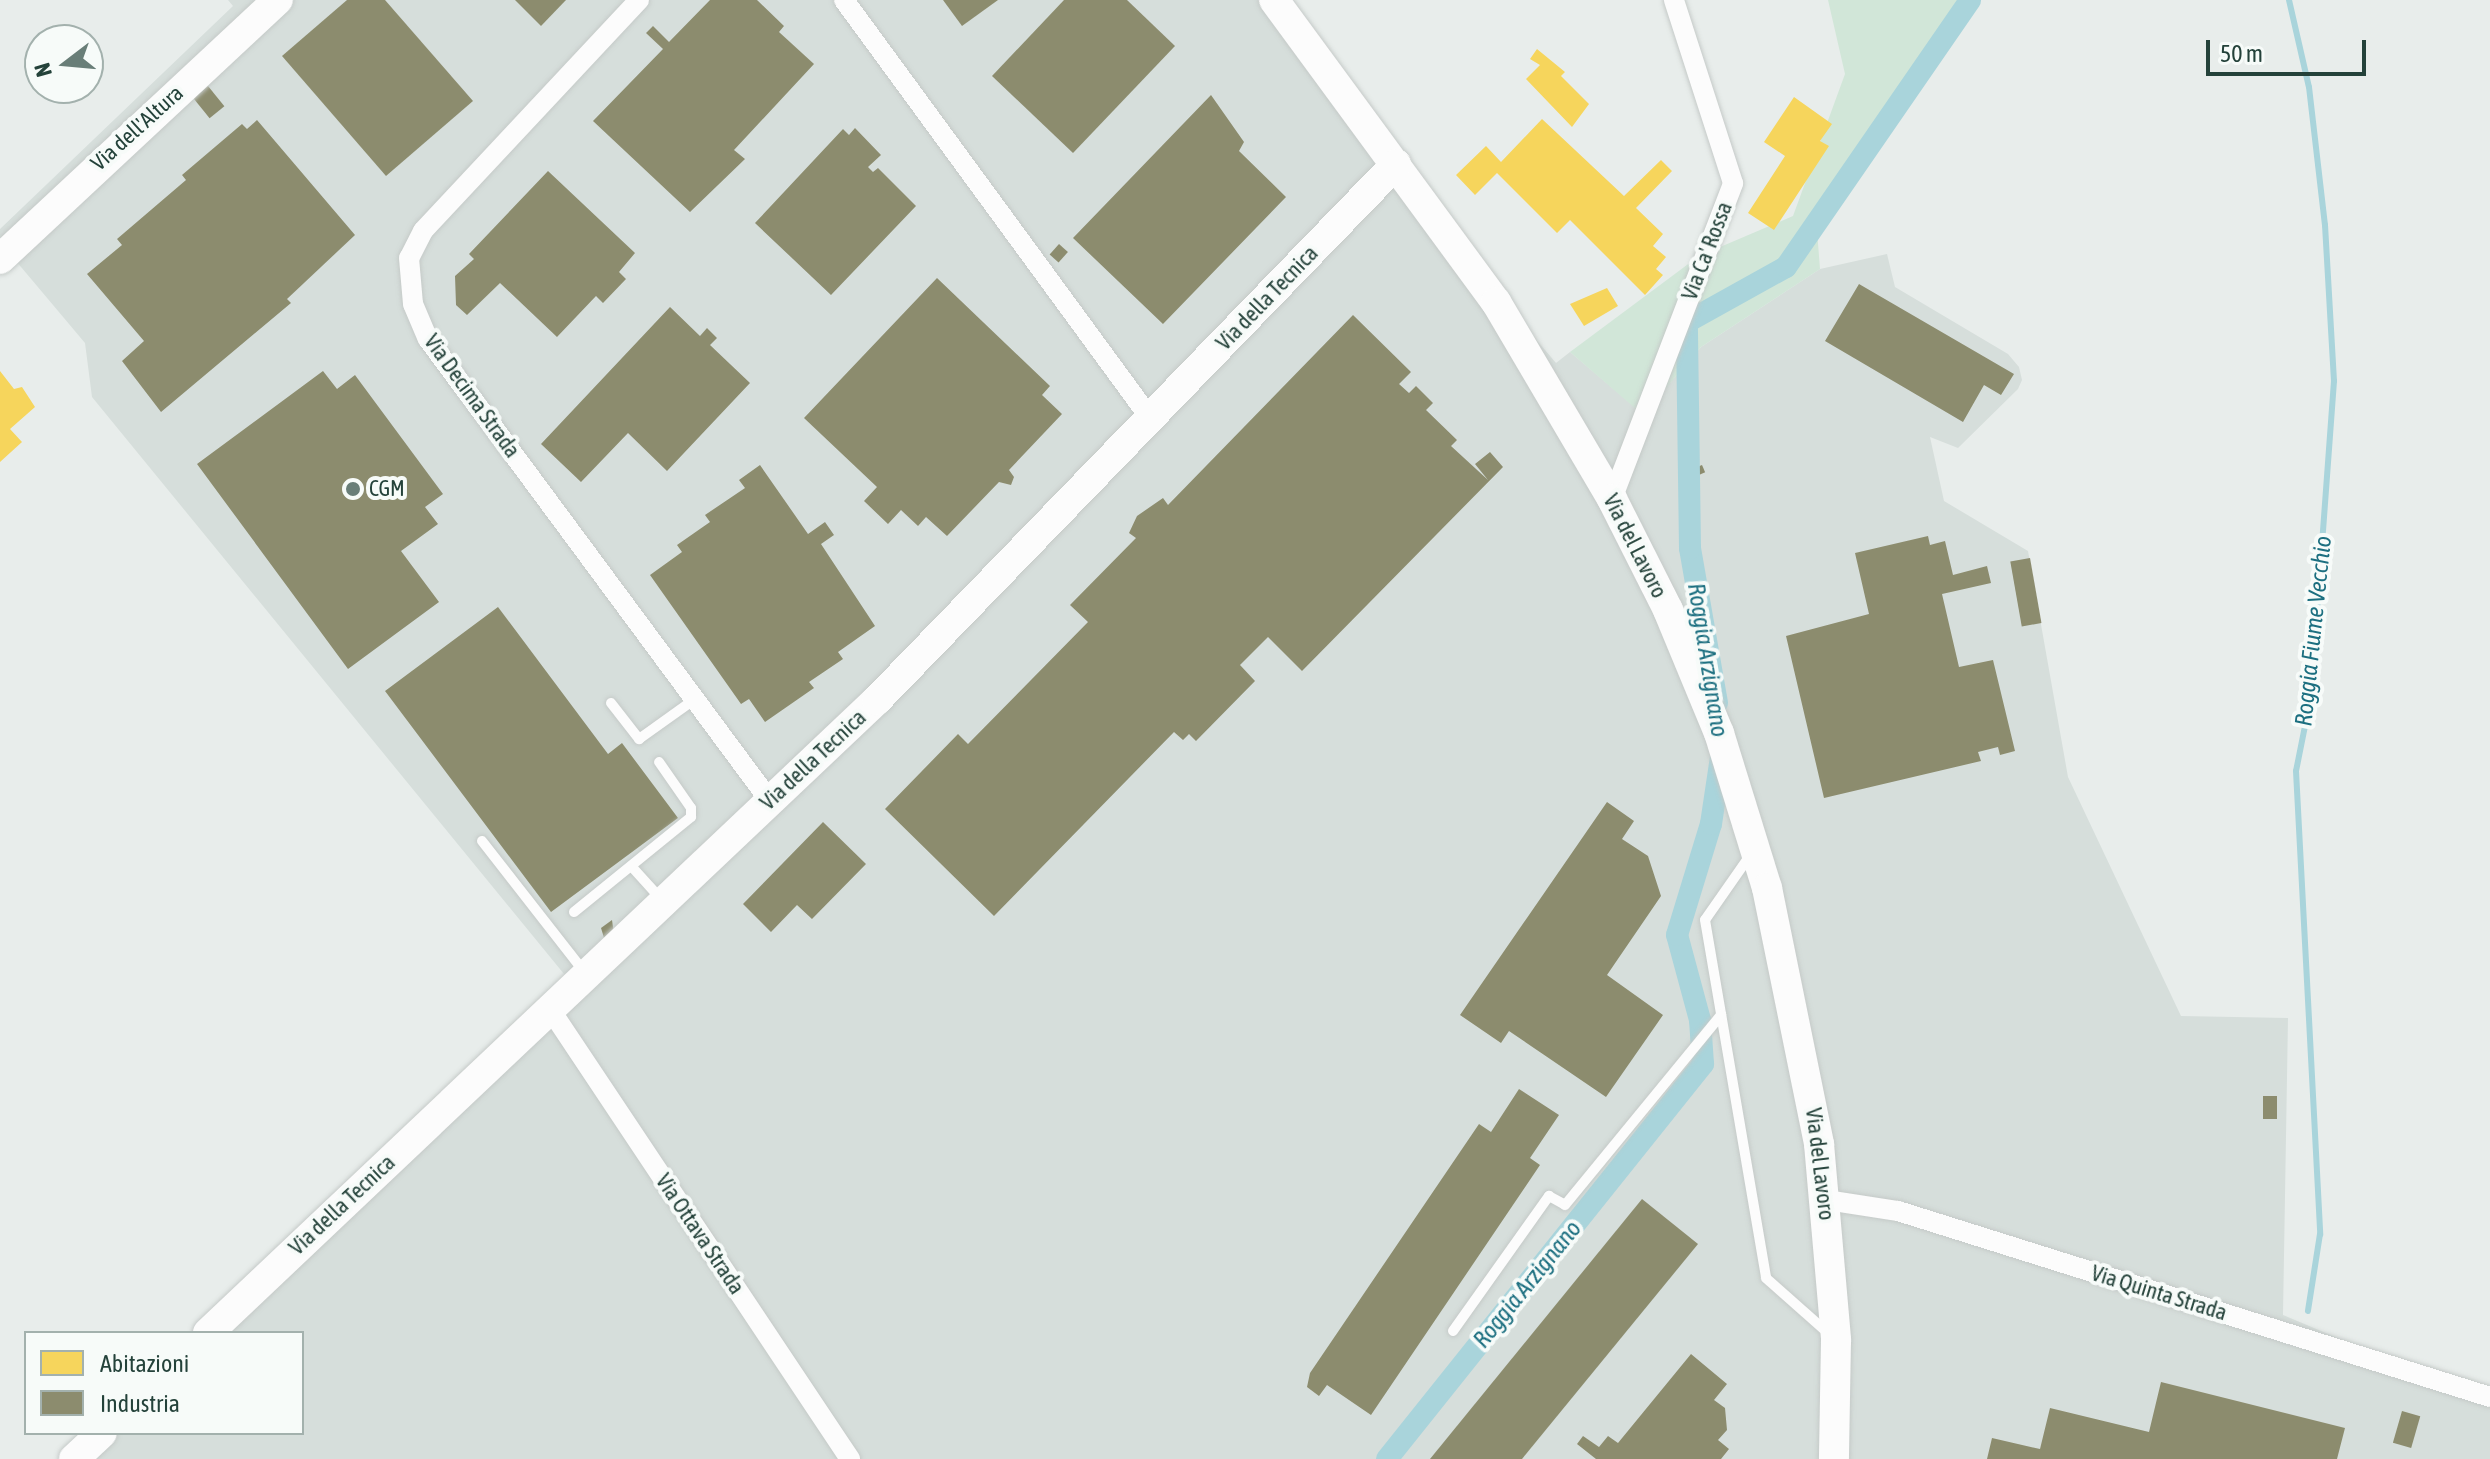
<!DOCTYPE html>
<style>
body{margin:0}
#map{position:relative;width:2490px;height:1459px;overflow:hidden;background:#e8edeb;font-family:"Asap Condensed",sans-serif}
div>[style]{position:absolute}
.built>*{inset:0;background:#d6dedb}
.green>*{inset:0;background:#d1e6d8}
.homes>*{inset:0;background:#f6d55c}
.industry>*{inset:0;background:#8c8c6e;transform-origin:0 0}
.stream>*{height:6px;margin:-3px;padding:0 3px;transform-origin:3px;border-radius:3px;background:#a9d4db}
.canal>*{height:22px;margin:-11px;padding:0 11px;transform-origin:11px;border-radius:11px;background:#a9d4db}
.roads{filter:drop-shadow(0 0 2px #c5cac8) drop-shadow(0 0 2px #c5cac8)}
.lane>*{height:10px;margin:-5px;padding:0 5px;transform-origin:5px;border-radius:5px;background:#fcfcfc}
.street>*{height:20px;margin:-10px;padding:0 10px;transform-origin:10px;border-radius:10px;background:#fcfcfc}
.secondary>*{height:30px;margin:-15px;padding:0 15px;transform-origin:15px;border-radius:15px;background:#fcfcfc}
.dots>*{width:22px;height:22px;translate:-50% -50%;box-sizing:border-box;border:4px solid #f7fbf9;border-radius:50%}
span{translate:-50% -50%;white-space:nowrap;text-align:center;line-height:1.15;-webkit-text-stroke:8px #f7fbf9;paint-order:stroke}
.street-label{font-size:22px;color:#24423a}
.poi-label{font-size:22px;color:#24423a}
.left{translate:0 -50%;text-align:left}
.water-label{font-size:24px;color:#1c6f80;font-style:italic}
.legend{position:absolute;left:24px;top:1331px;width:280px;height:104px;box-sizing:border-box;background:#f7fbf9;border:2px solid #a3b1ad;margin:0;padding:10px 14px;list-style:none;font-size:24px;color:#24423a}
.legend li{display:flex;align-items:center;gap:16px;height:40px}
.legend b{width:40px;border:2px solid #a3b1ad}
.north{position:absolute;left:24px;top:24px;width:80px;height:80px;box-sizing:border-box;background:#f7fbf9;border:2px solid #a3b1ad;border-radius:50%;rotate:254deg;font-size:22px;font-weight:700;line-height:32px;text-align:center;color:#24423a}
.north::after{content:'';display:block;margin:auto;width:28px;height:36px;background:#697e78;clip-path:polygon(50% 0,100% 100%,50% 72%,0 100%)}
.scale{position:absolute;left:2206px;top:40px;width:160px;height:36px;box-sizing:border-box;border:4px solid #24423a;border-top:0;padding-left:10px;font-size:24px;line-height:28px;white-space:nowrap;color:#24423a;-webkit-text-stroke:6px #f7fbf9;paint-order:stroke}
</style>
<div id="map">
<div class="built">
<div style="clip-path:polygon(228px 0,1277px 0,1477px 270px,1556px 363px,1570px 352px,1643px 414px,1701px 347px,1820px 269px,1887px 254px,1895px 287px,2008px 354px,2019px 367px,2022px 380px,2018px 389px,1958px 448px,1930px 437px,1944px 501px,2028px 551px,2068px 777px,2181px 1016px,2288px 1018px,2283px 1315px,2490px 1402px,2490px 1459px,59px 1459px,87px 1433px,302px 1433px,302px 1333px,195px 1333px,573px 985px,92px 397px,85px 343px,0 242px,0 229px,233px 6px)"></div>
</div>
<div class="green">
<div style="clip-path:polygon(1828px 0,1975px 0,1817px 230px,1820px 269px,1701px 347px,1643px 415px,1570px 352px,1699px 256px,1793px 216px,1845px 74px)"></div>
</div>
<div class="homes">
<div style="clip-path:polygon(1537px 49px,1565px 72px,1561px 76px,1589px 104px,1572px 127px,1526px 79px,1540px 65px,1530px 59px)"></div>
<div style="clip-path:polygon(1794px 97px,1832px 124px,1820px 141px,1829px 146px,1774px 230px,1748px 213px,1785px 156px,1764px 142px)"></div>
<div style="clip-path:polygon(1542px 119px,1624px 196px,1661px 160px,1672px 171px,1636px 208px,1663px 234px,1653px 246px,1666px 257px,1656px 269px,1663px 275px,1645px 295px,1570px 220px,1557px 233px,1497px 173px,1475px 195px,1456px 175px,1486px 146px,1501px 162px)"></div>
<div style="clip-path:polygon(1607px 288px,1618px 306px,1584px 326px,1570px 304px)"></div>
<div style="clip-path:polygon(0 371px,14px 389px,22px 387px,35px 407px,10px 429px,22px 442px,0 462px)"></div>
</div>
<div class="industry">
<div style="clip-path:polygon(347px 0,385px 0,473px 101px,386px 176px,282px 56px)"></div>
<div style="clip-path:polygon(515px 0,566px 0,541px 26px)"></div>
<div style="clip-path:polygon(710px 0,757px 0,784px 26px,779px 32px,814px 64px,734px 150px,745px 159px,690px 212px,593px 121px,663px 49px,646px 33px,653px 26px,669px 42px)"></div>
<div style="clip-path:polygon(943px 0,998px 0,962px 26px)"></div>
<div style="clip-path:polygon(1064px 0,1127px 0,1175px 46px,1073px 153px,992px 76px)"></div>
<div style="left:208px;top:86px;width:26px;height:19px;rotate:51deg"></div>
<div style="clip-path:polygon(1211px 95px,1244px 142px,1239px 151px,1286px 197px,1163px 324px,1073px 238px)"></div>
<div style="clip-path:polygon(257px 120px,355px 235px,287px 299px,291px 303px,161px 412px,122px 361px,144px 341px,87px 274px,122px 245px,117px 239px,186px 180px,182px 175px,242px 124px,247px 129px)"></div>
<div style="clip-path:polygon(855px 128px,881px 155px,868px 167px,873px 172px,878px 168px,916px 206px,831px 295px,755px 223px,843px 129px,849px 135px)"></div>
<div style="clip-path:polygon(548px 171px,635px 253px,619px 272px,626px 279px,603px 303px,596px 296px,557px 337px,500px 283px,467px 315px,456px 305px,455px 276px,474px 259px,469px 254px)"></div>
<div style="left:1059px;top:244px;width:12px;height:14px;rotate:42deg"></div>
<div style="clip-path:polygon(937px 278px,1050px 386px,1042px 395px,1062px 414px,1009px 470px,1014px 477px,1011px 485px,999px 482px,947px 536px,926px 517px,918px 526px,901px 510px,888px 524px,864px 501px,877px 487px,804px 418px)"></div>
<div style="clip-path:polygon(1859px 284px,2014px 374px,2001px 395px,1984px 385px,1963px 422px,1825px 341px)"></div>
<div style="clip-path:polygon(670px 307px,700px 336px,707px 328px,717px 338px,710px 345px,750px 383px,667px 471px,628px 433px,581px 482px,541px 444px)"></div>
<div style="clip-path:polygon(1353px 315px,1411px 372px,1399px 384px,1409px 393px,1416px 386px,1433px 403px,1426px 410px,1457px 440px,1451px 446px,1488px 480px,1475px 464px,1490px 452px,1503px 467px,1302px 671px,1268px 637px,1240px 665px,1255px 681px,1196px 741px,1189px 734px,1183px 740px,1174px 732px,994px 916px,885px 809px,958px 734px,968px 744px,1088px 622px,1070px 605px,1136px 538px,1129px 533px,1137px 516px,1163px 498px,1168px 505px)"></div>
<div style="clip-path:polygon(323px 371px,337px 389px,355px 375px,443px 494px,425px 507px,438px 524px,401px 551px,439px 602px,348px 669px,197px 464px)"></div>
<div style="clip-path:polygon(760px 465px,808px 534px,825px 522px,834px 535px,821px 544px,875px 626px,838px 652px,843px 659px,809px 682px,814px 688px,765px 722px,749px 699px,741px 704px,650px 575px,682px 552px,677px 545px,710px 522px,705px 515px,745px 488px,739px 480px)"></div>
<div style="left:1702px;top:465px;width:8px;height:13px;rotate:67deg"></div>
<div style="clip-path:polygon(1928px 536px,1930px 545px,1945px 541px,1953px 575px,1987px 566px,1991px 583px,1942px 594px,1959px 667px,1993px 660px,2015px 751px,2000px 755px,1998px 747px,1978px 752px,1981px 761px,1824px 798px,1786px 636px,1869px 614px,1855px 553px)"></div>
<div style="left:2030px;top:558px;width:66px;height:20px;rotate:80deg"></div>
<div style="clip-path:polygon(498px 607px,608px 754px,622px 743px,678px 818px,551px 912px,385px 691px)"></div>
<div style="clip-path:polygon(1607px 802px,1634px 821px,1622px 839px,1648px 856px,1661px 896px,1607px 975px,1663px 1015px,1606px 1097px,1509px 1031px,1501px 1043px,1460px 1015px)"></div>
<div style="clip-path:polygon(823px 822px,866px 864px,812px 919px,797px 905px,771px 932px,743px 904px)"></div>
<div style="clip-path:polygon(612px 920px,614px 934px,605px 941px,601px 928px)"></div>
<div style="clip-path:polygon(1519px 1089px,1559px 1115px,1530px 1158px,1540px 1165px,1371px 1415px,1327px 1385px,1319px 1396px,1307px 1387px,1310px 1373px,1479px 1124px,1491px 1132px)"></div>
<div style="left:2263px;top:1096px;width:14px;height:23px"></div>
<div style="clip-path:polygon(1642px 1199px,1698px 1244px,1522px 1459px,1430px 1459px)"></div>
<div style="clip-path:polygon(1691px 1354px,1727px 1384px,1714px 1400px,1725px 1408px,1727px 1430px,1718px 1440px,1729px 1449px,1721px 1459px,1596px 1459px,1577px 1444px,1583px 1436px,1599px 1447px,1608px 1436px,1618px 1443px)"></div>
<div style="clip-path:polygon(2161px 1382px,2345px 1428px,2337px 1459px,1987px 1459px,1992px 1438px,2040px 1449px,2050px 1408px,2149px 1432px)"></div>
<div style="left:2402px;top:1411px;width:19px;height:33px;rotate:16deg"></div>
</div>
<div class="stream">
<div style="left:2289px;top:0;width:89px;rotate:77.1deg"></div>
<div style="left:2309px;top:87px;width:139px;rotate:83.4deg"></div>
<div style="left:2325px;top:225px;width:156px;rotate:86.7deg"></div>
<div style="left:2334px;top:381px;width:316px;rotate:94.2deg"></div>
<div style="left:2311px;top:696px;width:76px;rotate:101.3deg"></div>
<div style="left:2296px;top:771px;width:464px;rotate:87deg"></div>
<div style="left:2320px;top:1234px;width:78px;rotate:98.9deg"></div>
</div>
<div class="canal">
<div style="left:1717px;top:703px;width:157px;rotate:-99.9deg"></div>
<div style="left:1690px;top:548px;width:226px;rotate:-90.8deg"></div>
<div style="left:1687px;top:322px;width:113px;rotate:-29.1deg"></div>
<div style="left:1786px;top:267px;width:324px;rotate:-55.4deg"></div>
<div style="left:1387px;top:1459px;width:506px;rotate:-51.34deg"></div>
<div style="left:1703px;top:1064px;width:44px;rotate:-93.9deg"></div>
<div style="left:1700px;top:1020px;width:88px;rotate:-105.1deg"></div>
<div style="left:1677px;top:935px;width:116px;rotate:-73deg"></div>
<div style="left:1711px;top:824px;width:68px;rotate:-81.5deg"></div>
</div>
<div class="roads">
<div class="lane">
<div style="left:611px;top:703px;width:46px;rotate:52.1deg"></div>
<div style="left:639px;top:739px;width:69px;rotate:-35.5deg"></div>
<div style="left:482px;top:841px;width:167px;rotate:52deg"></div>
<div style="left:1751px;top:854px;width:80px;rotate:124.9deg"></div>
<div style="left:1705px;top:920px;width:363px;rotate:80.3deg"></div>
<div style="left:1766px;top:1278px;width:84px;rotate:41.6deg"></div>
<div style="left:632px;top:867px;width:45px;rotate:47.7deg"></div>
<div style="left:574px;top:912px;width:151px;rotate:-39.1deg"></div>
<div style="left:691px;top:817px;width:9px;rotate:-90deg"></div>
<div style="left:691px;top:808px;width:56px;rotate:-124.8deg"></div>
<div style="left:1453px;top:1331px;width:166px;rotate:-54.6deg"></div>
<div style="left:1549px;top:1196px;width:18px;rotate:29deg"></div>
<div style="left:1565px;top:1205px;width:246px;rotate:-50.6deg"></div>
</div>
<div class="street">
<div style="left:639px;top:0;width:316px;rotate:133.1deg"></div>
<div style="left:423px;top:231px;width:30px;rotate:117deg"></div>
<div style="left:409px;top:258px;width:46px;rotate:85deg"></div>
<div style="left:413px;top:304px;width:38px;rotate:67deg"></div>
<div style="left:428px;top:339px;width:575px;rotate:53.49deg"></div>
<div style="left:844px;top:0;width:518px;rotate:53.79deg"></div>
<div style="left:1612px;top:499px;width:338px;rotate:-69deg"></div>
<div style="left:1733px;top:183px;width:192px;rotate:-107.9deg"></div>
<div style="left:550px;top:1009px;width:541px;rotate:56.31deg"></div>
<div style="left:1826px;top:1200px;width:73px;rotate:8.7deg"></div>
<div style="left:1898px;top:1211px;width:621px;rotate:17.44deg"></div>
</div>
<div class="secondary">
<div style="left:1274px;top:0;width:375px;rotate:53.7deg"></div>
<div style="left:1496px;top:302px;width:229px;rotate:59.5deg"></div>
<div style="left:1612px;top:499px;width:124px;rotate:63.2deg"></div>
<div style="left:1668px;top:610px;width:133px;rotate:67.5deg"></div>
<div style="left:1719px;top:733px;width:162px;rotate:72.8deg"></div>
<div style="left:1767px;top:888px;width:261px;rotate:78.5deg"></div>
<div style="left:1819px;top:1144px;width:197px;rotate:85deg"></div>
<div style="left:1836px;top:1340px;width:119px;rotate:91deg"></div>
<div style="left:0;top:259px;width:380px;rotate:-43deg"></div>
<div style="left:208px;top:1333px;width:921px;rotate:-43.42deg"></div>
<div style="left:877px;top:700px;width:746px;rotate:-45.92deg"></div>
<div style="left:74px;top:1459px;width:38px;rotate:-43deg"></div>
</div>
</div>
<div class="dots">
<div style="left:353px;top:489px;background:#697e78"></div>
</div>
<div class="street-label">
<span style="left:137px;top:128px;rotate:-42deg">Via dell'Altura</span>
<span style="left:1707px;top:251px;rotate:-69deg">Via Ca' Rossa</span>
<span style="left:1267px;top:298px;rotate:-46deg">Via della Tecnica</span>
<span style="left:472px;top:396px;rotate:54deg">Via Decima Strada</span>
<span style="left:1635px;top:546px;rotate:63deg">Via del Lavoro</span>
<span style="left:813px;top:760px;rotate:-43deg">Via della Tecnica</span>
<span style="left:1820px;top:1164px;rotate:83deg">Via del Lavoro</span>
<span style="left:342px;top:1205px;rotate:-43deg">Via della Tecnica</span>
<span style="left:700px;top:1234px;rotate:56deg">Via Ottava Strada</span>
<span style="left:2159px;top:1293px;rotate:17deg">Via Quinta Strada</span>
</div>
<div class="poi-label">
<span class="left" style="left:369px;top:489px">CGM</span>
</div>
<div class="water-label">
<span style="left:2313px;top:631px;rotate:-84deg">Roggia Fiume Vecchio</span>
<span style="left:1708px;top:660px;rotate:81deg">Roggia Arzignano</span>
<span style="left:1527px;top:1284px;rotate:-51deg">Roggia Arzignano</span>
</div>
<ul class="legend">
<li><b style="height:22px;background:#f6d55c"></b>Abitazioni</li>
<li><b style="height:22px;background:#8c8c6e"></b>Industria</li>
</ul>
<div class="north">N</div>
<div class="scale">50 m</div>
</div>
